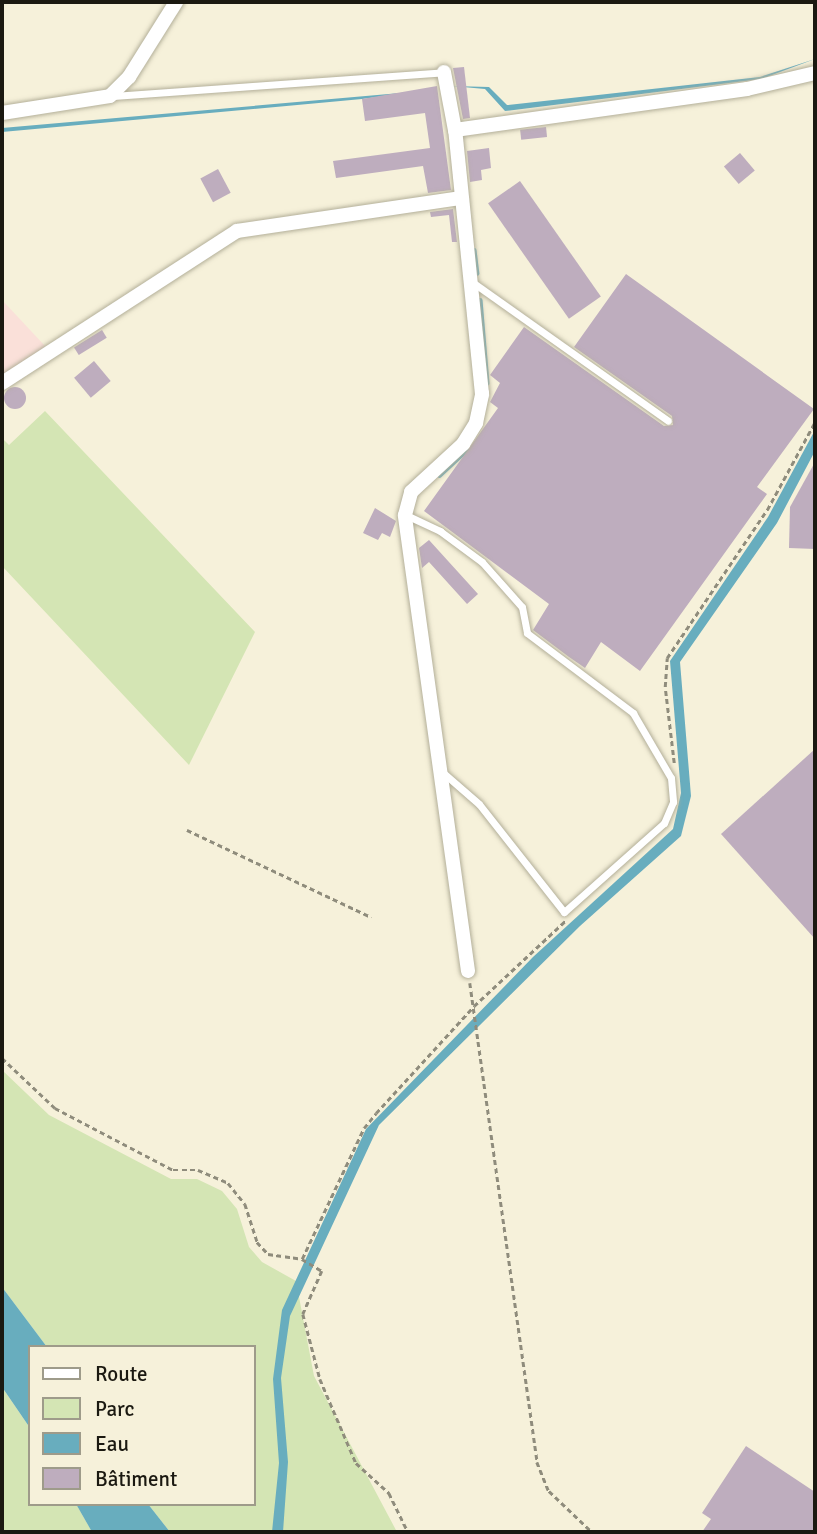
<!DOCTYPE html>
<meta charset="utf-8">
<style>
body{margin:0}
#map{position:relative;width:817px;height:1534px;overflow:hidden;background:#f6f1da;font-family:Signika,sans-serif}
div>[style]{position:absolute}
.industrial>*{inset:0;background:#fae0d9}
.green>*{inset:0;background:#d4e5b4}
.water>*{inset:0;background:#68adbe}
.stream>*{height:4.5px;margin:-2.25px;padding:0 2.25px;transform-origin:2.25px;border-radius:2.25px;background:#68adbe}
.building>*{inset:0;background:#beadbe;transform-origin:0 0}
.round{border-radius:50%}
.path>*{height:2.5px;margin-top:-1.25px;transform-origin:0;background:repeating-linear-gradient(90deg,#8f8c7c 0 5px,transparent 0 8.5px)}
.roads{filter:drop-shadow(0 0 2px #b3af99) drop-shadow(0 0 2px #b3af99)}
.service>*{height:7px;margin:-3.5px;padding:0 3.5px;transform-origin:3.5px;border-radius:3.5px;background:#fff}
.minor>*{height:14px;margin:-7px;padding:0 7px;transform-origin:7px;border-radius:7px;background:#fff}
span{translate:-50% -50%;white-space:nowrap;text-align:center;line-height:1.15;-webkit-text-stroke:7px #f6f1da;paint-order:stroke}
.frame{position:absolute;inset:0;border:4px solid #1b1911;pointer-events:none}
.legend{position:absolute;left:28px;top:1345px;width:228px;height:161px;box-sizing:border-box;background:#f6f1da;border:2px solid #9e9b8a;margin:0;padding:9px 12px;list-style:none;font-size:21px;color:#1b1911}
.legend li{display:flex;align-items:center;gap:14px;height:35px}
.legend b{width:35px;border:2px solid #9e9b8a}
</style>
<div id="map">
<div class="industrial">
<div style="clip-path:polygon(2px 300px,46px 347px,2px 375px)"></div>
</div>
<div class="green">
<div style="clip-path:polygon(45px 411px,255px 632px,189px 765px,2px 566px,2px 438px,9px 445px)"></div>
<div style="clip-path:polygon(2px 1070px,49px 1115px,171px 1179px,197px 1179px,222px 1191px,237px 1209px,249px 1247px,262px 1262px,296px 1281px,314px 1376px,397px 1532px,170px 1532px,148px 1504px,254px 1504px,254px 1347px,47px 1347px,2px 1287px)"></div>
<div style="clip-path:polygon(2px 1387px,30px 1428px,30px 1504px,76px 1504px,92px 1532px,2px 1532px)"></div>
</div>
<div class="water">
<div style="clip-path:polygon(815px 59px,761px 79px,505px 111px,485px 89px,452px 86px,489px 87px,507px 105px,760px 77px)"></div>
<div style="clip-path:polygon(423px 91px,362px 99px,2px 132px,2px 128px)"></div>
<div style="clip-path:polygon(815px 430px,815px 451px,777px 523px,680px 662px,691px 796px,681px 836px,580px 926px,379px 1125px,290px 1316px,281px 1378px,288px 1462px,283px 1532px,272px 1532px,279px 1463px,273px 1379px,282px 1310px,366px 1129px,533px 957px,673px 829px,681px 793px,670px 661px,768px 517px)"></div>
<div style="clip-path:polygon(2px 1287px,47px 1347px,30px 1347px,30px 1428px,2px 1387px)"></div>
<div style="clip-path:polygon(76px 1504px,148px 1504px,170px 1532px,92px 1532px)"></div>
</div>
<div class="stream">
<div style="left:474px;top:250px;width:23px;rotate:83deg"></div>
<div style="left:480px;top:300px;width:83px;rotate:85.2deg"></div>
<div style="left:439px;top:475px;width:37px;rotate:-43deg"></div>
</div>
<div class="building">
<div style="clip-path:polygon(464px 67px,470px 118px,463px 119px,453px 68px)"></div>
<div style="clip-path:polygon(437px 86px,451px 190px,428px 193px,423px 166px,336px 178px,333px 161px,430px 148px,425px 113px,365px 121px,362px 99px)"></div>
<div style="left:546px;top:127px;width:10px;height:26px;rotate:84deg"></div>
<div style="clip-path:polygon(489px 148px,491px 168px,481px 170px,482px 180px,470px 182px,467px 151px)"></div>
<div style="left:740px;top:153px;width:23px;height:21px;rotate:50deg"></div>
<div style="left:218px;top:169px;width:27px;height:20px;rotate:62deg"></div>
<div style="left:520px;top:181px;width:141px;height:39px;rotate:55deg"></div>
<div style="clip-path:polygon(453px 209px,457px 242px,452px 242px,449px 215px,431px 217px,430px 212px)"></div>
<div style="clip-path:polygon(626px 274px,814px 409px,757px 487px,767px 494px,640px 671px,601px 642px,585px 668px,569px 657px,533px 630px,549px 604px,424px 511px,498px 408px,490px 402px,500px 383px,490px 375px,524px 327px,664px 426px,673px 425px,672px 416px,574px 347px)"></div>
<div style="left:102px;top:330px;width:9px;height:33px;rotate:58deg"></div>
<div style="left:94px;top:361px;width:26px;height:26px;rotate:50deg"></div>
<div class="round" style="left:4px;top:387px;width:22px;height:22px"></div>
<div style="clip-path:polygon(815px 462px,815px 549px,789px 548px,790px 507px)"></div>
<div style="clip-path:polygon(375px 508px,396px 521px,390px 537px,382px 533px,378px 540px,363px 533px)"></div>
<div style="clip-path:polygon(429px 540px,478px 594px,467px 604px,429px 562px,422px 568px,419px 548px)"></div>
<div style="clip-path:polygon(815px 749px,815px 939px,721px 834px)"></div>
<div style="clip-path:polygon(746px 1446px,815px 1492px,815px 1532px,702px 1532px,711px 1519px,702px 1513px)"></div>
</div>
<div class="path">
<div style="left:674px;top:763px;width:77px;rotate:-96.8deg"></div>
<div style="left:665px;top:687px;width:29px;rotate:-86deg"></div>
<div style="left:667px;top:658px;width:179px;rotate:-56deg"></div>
<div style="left:767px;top:510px;width:100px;rotate:-61.4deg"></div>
<div style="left:187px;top:830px;width:204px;rotate:25.3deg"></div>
<div style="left:470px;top:983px;width:484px;rotate:82deg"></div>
<div style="left:537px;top:1462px;width:31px;rotate:68deg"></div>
<div style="left:549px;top:1491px;width:59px;rotate:43.6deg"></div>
<div style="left:2px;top:1058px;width:73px;rotate:43.3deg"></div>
<div style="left:55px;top:1108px;width:133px;rotate:27.7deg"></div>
<div style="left:173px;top:1170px;width:25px"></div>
<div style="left:198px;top:1170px;width:33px;rotate:23deg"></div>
<div style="left:228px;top:1183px;width:27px;rotate:51deg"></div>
<div style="left:245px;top:1204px;width:40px;rotate:72deg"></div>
<div style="left:257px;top:1242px;width:16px;rotate:47deg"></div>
<div style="left:268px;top:1254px;width:34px;rotate:8deg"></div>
<div style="left:302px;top:1259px;width:23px;rotate:31deg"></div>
<div style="left:322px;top:1271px;width:47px;rotate:113.8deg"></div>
<div style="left:303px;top:1314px;width:67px;rotate:75.3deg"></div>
<div style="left:320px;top:1379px;width:91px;rotate:66.8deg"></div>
<div style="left:356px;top:1463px;width:45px;rotate:42.3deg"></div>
<div style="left:389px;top:1493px;width:43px;rotate:64deg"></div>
<div style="left:302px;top:1259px;width:145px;rotate:-64.7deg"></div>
<div style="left:364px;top:1128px;width:19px;rotate:-51deg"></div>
<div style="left:376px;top:1113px;width:145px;rotate:-47.5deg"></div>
<div style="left:474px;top:1006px;width:125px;rotate:-43deg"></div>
</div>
<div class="roads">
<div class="service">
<div style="left:113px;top:96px;width:332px;rotate:-4.1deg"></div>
<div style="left:472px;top:282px;width:240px;rotate:35.3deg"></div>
<div style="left:406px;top:515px;width:38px;rotate:25deg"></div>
<div style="left:440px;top:531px;width:52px;rotate:36.4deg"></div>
<div style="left:482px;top:562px;width:60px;rotate:48.4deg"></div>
<div style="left:522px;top:607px;width:26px;rotate:79deg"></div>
<div style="left:527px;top:633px;width:133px;rotate:37deg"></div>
<div style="left:633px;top:713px;width:75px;rotate:59.7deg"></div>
<div style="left:671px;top:778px;width:24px;rotate:85deg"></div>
<div style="left:673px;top:802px;width:23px;rotate:113deg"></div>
<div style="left:664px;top:823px;width:134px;rotate:138.3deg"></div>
<div style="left:564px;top:912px;width:137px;rotate:-128.2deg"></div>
<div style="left:479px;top:804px;width:52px;rotate:-138.9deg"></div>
</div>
<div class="minor">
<div style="left:444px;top:72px;width:59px;rotate:79.3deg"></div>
<div style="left:2px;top:113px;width:109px;rotate:-8.9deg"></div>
<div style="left:110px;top:96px;width:27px;rotate:-45deg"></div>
<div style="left:129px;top:77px;width:89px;rotate:-57.9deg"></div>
<div style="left:2px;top:383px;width:280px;rotate:-32.9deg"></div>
<div style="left:237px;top:231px;width:225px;rotate:-8.4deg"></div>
<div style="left:468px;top:971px;width:460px;rotate:-97.9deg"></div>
<div style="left:405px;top:515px;width:24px;rotate:-75deg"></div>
<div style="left:411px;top:492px;width:71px;rotate:-42.7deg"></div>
<div style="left:463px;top:444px;width:25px;rotate:-58deg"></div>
<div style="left:476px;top:423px;width:30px;rotate:-78deg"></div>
<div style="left:482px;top:394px;width:265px;rotate:-95.8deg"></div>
<div style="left:455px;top:130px;width:295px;rotate:-8deg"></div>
<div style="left:747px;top:89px;width:70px;rotate:-13.2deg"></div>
</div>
</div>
<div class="frame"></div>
<ul class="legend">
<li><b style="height:9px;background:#fff"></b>Route</li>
<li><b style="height:19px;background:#d4e5b4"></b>Parc</li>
<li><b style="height:19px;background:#68adbe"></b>Eau</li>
<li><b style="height:19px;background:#beadbe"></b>Bâtiment</li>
</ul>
</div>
